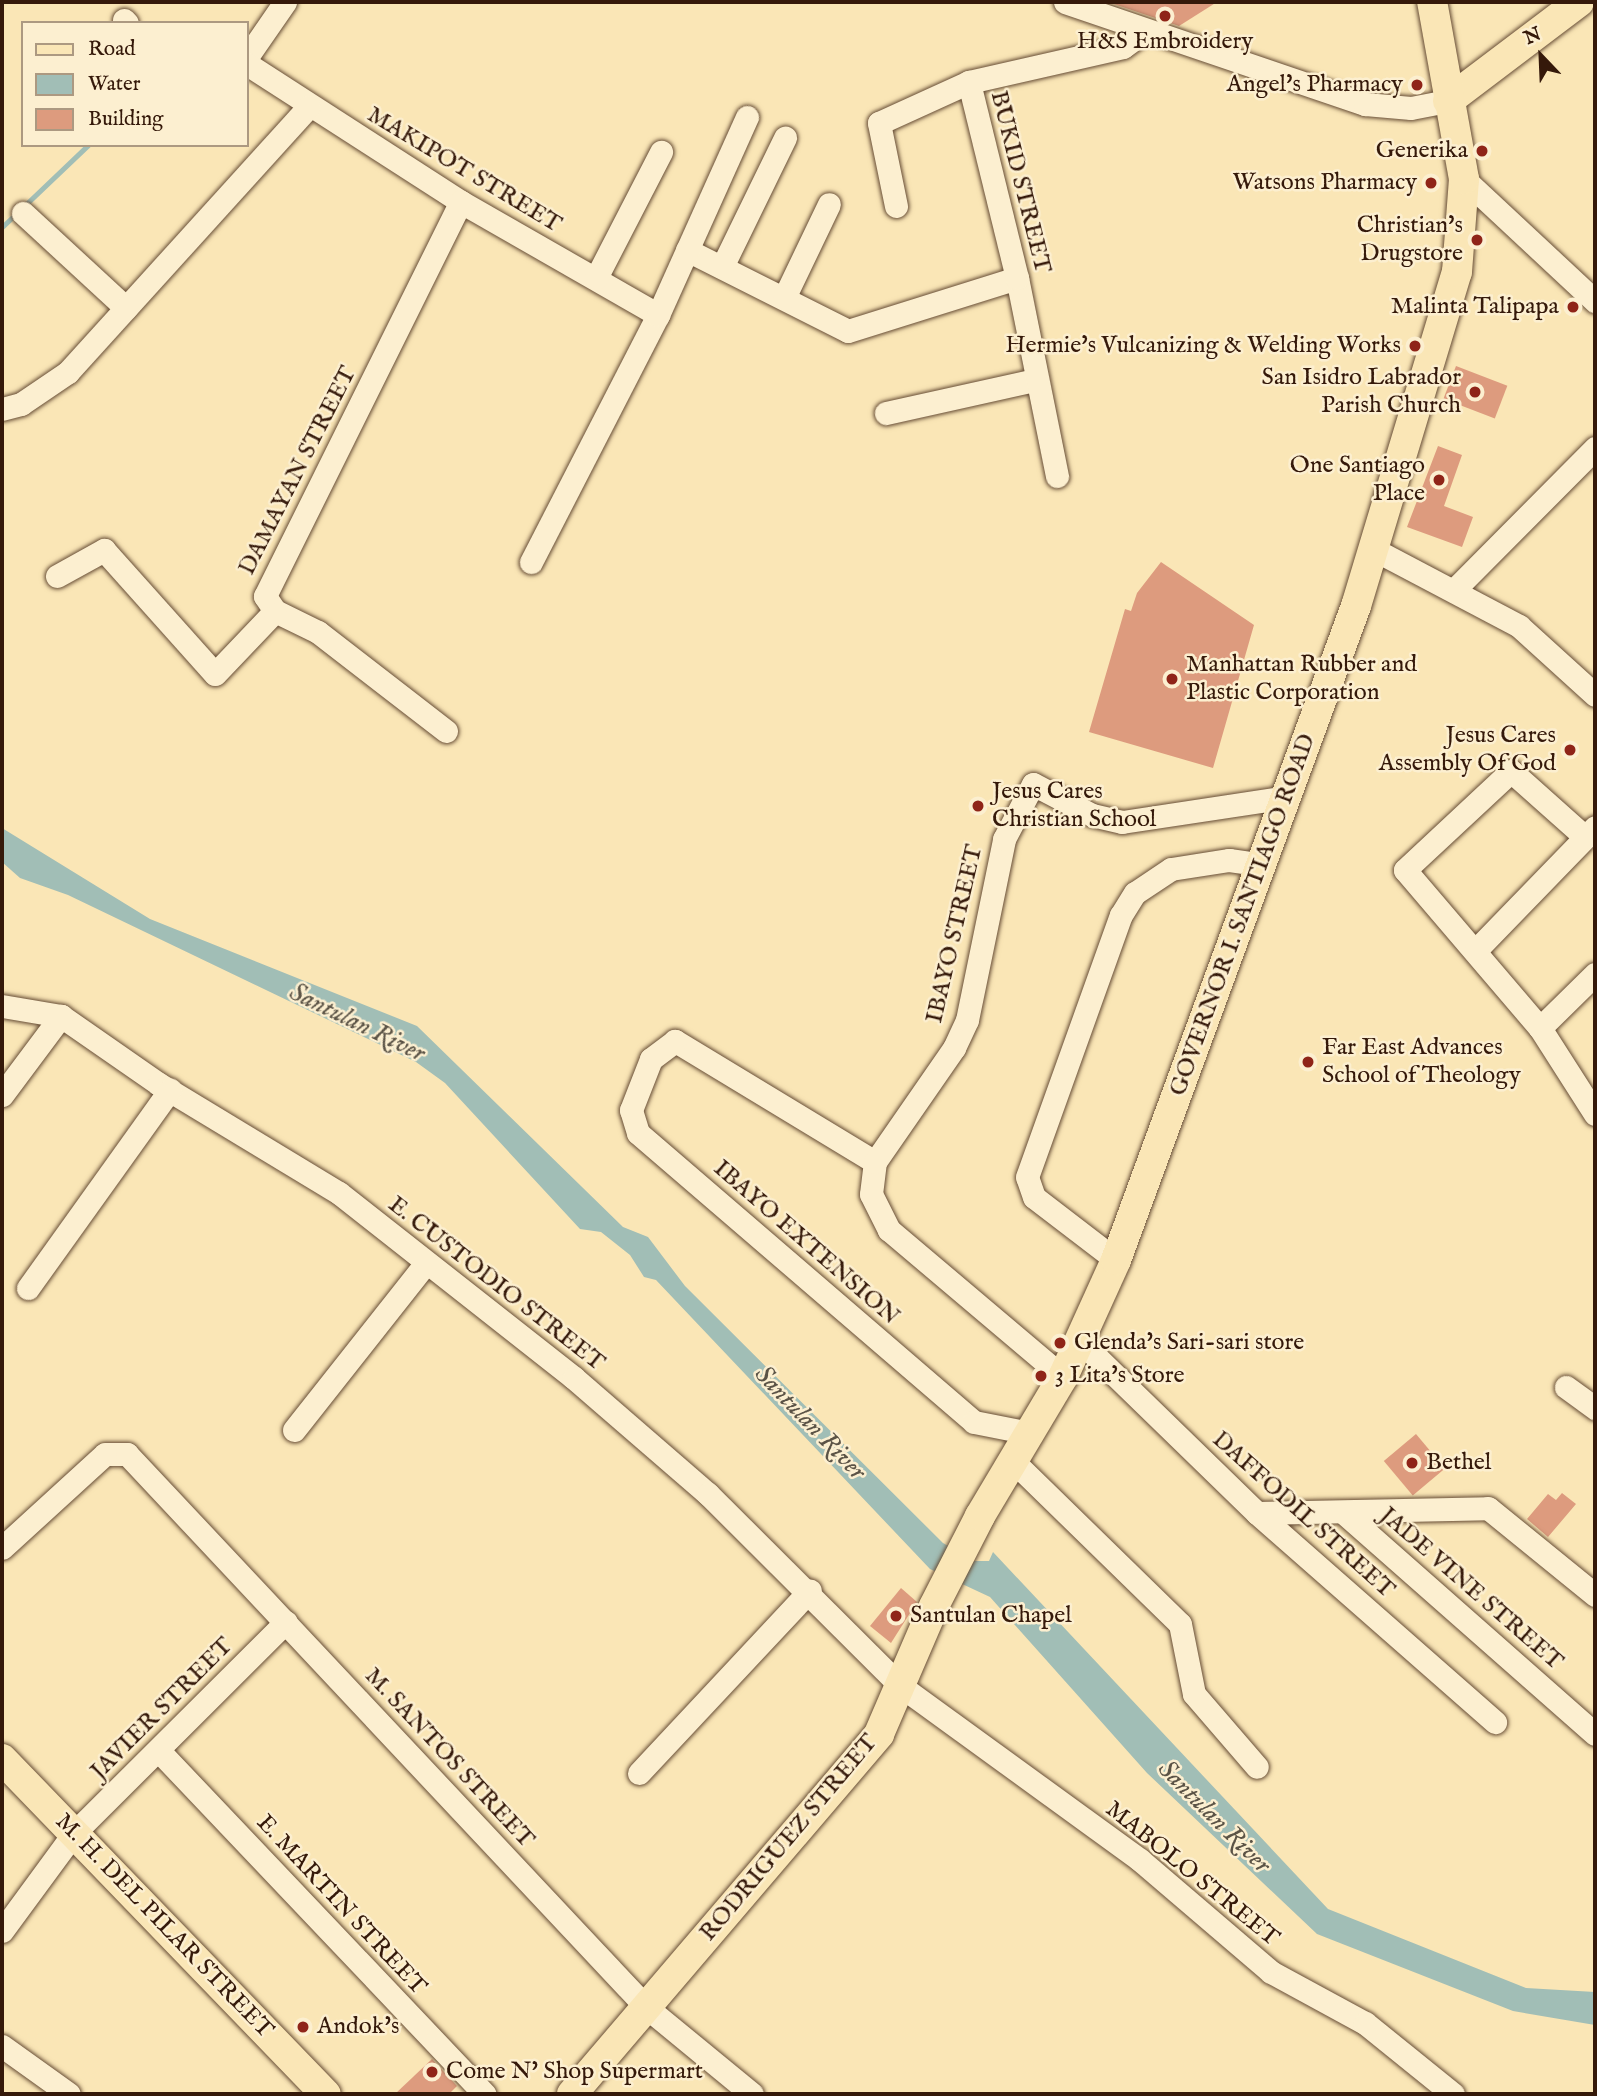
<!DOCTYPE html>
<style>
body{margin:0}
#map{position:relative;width:1597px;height:2096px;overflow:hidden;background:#fae6b6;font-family:"IM FELL English",serif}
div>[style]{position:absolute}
.water>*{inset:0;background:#a1beb6}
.stream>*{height:5px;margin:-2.5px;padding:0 2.5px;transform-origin:2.5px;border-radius:2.5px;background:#a1beb6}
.building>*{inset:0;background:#dd9b7e;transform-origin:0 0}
.roads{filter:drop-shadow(0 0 2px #664c35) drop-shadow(0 0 2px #664c35)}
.minor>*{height:23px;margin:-11.5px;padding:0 11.5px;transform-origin:11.5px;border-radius:11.5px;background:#fcefd0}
.major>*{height:30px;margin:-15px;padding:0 15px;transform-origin:15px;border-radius:15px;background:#fae6b6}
.dots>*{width:19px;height:19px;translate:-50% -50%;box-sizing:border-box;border:4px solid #fcefd0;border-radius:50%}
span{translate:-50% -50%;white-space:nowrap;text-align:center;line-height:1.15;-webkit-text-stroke:5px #fcefd0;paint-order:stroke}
.poi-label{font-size:24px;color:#35190a}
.right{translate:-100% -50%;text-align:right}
.left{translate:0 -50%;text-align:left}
.street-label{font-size:24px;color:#35190a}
.water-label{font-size:26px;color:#5b5346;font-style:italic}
.frame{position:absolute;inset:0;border:4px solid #35190a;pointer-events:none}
.legend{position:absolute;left:21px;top:21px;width:228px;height:126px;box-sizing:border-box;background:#fcefd0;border:2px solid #ac9981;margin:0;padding:9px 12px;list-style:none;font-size:21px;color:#35190a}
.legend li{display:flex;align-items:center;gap:14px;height:35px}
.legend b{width:35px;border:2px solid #ac9981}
.north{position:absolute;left:1506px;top:21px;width:70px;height:70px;-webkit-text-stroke:5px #fcefd0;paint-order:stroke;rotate:337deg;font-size:19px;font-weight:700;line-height:28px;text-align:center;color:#35190a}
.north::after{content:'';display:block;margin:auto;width:24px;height:32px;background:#35190a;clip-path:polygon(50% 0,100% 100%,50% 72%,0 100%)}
</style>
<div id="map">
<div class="water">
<div style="clip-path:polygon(2px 828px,150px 919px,417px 1026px,623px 1227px,648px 1237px,685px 1286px,943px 1543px,974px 1561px,989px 1561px,993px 1552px,1328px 1909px,1526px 1988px,1595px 1992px,1595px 2025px,1513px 2011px,1317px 1934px,1147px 1773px,990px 1597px,930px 1569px,656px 1280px,644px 1277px,630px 1255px,601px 1232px,580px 1229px,445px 1083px,416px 1062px,68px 895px,20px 878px,2px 862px)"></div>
</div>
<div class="stream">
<div style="left:2px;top:227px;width:119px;rotate:-43.6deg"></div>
</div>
<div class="building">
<div style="clip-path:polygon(1108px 2px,1217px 2px,1179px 26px)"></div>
<div style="left:1456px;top:366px;width:55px;height:35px;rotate:21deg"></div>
<div style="clip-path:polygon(1438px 446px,1462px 455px,1444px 506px,1473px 517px,1462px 547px,1407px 527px)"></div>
<div style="clip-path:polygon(1161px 562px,1254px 625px,1213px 768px,1089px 732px,1125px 609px,1131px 611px,1137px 593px)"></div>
<div style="left:1416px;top:1434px;width:45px;height:42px;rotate:50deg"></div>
<div style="clip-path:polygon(1562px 1493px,1576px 1504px,1548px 1537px,1527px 1519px,1548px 1494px,1556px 1500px)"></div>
<div style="clip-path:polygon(901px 1588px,917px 1602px,891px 1643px,870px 1626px)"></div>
<div style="clip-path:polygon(432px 2059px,457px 2086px,449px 2094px,395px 2094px)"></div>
</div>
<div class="roads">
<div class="minor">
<div style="left:1065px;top:2px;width:317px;rotate:18.8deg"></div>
<div style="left:1365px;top:104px;width:46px;rotate:5deg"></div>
<div style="left:1411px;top:108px;width:38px;rotate:-11deg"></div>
<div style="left:124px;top:20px;width:4px;rotate:45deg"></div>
<div style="left:247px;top:57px;width:67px;rotate:-55.4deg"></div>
<div style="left:247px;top:64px;width:255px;rotate:32.8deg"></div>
<div style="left:461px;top:202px;width:227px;rotate:29.8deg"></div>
<div style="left:1464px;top:179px;width:179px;rotate:43deg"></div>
<div style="left:896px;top:206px;width:85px;rotate:-101.6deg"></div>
<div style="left:879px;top:123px;width:99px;rotate:-24.5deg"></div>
<div style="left:23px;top:213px;width:140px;rotate:42.7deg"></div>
<div style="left:687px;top:250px;width:180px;rotate:26.7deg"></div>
<div style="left:848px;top:331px;width:177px;rotate:-17.4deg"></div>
<div style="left:722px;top:267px;width:144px;rotate:-64deg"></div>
<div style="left:596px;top:278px;width:142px;rotate:-62.7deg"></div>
<div style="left:784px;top:298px;width:104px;rotate:-64.4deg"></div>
<div style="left:2px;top:409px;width:20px;rotate:-15deg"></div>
<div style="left:21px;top:404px;width:57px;rotate:-34.2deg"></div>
<div style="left:68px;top:372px;width:358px;rotate:-47.8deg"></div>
<div style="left:886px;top:413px;width:153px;rotate:-12.5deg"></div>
<div style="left:1057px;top:476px;width:202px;rotate:-101.4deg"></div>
<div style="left:1017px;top:278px;width:202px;rotate:-103.8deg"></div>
<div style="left:969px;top:82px;width:158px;rotate:-12.8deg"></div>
<div style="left:1123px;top:47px;width:27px;rotate:-36deg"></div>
<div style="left:1375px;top:550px;width:163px;rotate:27.8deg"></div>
<div style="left:1519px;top:626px;width:103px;rotate:42.2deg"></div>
<div style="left:531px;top:562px;width:278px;rotate:-62.8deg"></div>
<div style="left:658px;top:315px;width:217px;rotate:-65.8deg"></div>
<div style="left:57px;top:576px;width:54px;rotate:-29deg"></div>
<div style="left:104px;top:550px;width:166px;rotate:48.2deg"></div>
<div style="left:215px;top:674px;width:87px;rotate:-46.4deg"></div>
<div style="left:1454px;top:590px;width:200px;rotate:-45.2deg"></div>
<div style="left:446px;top:731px;width:162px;rotate:-142.3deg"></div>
<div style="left:318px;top:632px;width:48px;rotate:-154deg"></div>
<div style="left:275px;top:611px;width:18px;rotate:-124deg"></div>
<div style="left:265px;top:596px;width:440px;rotate:-63.6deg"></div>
<div style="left:1585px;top:837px;width:99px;rotate:-138.3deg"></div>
<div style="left:1511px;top:771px;width:145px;rotate:137deg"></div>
<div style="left:1405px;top:870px;width:208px;rotate:49.5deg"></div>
<div style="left:1540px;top:1028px;width:102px;rotate:57.4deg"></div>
<div style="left:1476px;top:950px;width:171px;rotate:-45.9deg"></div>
<div style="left:2px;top:1006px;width:60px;rotate:9.6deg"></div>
<div style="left:61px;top:1016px;width:119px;rotate:34.8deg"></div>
<div style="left:159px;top:1084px;width:210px;rotate:31.2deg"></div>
<div style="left:339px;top:1193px;width:299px;rotate:38.2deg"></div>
<div style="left:574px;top:1378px;width:177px;rotate:40.9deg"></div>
<div style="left:708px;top:1494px;width:274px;rotate:44.9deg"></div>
<div style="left:902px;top:1687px;width:294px;rotate:36deg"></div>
<div style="left:1140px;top:1860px;width:172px;rotate:40.5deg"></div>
<div style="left:1271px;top:1972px;width:107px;rotate:28.5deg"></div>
<div style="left:1365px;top:2023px;width:113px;rotate:38.9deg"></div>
<div style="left:1540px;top:1028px;width:77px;rotate:-44.5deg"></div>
<div style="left:2px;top:1095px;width:99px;rotate:-53.2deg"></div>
<div style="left:875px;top:1162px;width:234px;rotate:-148.8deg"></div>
<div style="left:675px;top:1041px;width:30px;rotate:143deg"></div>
<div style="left:651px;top:1059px;width:55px;rotate:111.4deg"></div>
<div style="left:631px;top:1110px;width:24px;rotate:73deg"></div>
<div style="left:638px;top:1133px;width:443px;rotate:40.7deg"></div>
<div style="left:974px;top:1422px;width:57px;rotate:11.1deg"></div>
<div style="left:1116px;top:1260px;width:103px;rotate:-142.5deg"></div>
<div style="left:1034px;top:1197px;width:21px;rotate:-109deg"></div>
<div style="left:1027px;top:1177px;width:278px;rotate:-70.3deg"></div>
<div style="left:1121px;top:915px;width:26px;rotate:-58deg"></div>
<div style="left:1135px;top:893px;width:43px;rotate:-33.7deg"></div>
<div style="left:1171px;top:869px;width:59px;rotate:-8.8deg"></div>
<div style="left:1229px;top:860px;width:35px;rotate:8deg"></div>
<div style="left:28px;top:1288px;width:244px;rotate:-54.4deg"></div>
<div style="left:1081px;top:1342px;width:245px;rotate:44.2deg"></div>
<div style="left:1257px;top:1513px;width:317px;rotate:41.3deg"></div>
<div style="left:1063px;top:1377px;width:228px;rotate:-139.8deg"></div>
<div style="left:889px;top:1230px;width:40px;rotate:-116.6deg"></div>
<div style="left:871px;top:1194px;width:32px;rotate:-83deg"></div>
<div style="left:875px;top:1162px;width:139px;rotate:-55.3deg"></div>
<div style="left:954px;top:1048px;width:31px;rotate:-65deg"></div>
<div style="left:967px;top:1020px;width:185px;rotate:-78.4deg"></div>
<div style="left:1004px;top:839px;width:62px;rotate:-62.2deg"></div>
<div style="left:1033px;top:784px;width:67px;rotate:27.7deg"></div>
<div style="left:1092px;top:815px;width:31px;rotate:13deg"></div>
<div style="left:1122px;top:822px;width:168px;rotate:-8.6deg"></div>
<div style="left:1566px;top:1387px;width:36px;rotate:36deg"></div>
<div style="left:294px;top:1430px;width:213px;rotate:-51.7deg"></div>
<div style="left:1013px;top:1461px;width:233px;rotate:44.3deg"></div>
<div style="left:1180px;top:1624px;width:71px;rotate:78.7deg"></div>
<div style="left:1194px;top:1694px;width:96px;rotate:49.2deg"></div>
<div style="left:1343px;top:1512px;width:336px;rotate:41.4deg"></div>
<div style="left:1257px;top:1513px;width:231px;rotate:-1.2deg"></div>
<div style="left:1488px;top:1508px;width:138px;rotate:39.1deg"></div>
<div style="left:2px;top:1548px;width:139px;rotate:-42.4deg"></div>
<div style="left:105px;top:1454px;width:22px"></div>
<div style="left:127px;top:1454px;width:758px;rotate:46.82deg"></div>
<div style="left:646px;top:2007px;width:137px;rotate:39.4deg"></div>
<div style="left:159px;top:1751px;width:473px;rotate:46.5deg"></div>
<div style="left:639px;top:1773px;width:250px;rotate:-46.9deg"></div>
<div style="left:2px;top:1931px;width:122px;rotate:-53.7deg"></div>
<div style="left:74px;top:1833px;width:299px;rotate:-44.9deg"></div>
<div style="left:2px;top:2046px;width:82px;rotate:35.6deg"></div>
</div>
<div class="major">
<div style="left:1448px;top:101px;width:164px;rotate:-37.1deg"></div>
<div style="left:2px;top:1759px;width:466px;rotate:46deg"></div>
<div style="left:572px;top:2094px;width:473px;rotate:-49.5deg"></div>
<div style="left:879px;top:1734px;width:139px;rotate:-66.7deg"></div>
<div style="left:934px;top:1606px;width:101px;rotate:-62.9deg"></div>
<div style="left:980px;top:1516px;width:162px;rotate:-59.2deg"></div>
<div style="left:1063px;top:1377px;width:128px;rotate:-65.6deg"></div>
<div style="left:1116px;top:1260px;width:697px;rotate:-69.85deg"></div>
<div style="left:1356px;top:606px;width:349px;rotate:-73.2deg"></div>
<div style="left:1457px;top:272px;width:93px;rotate:-85.7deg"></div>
<div style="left:1464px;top:179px;width:180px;rotate:-100.2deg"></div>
</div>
</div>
<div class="dots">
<div style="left:1165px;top:16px;background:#8f2418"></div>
<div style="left:1417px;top:85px;background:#8f2418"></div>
<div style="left:1482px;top:151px;background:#8f2418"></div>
<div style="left:1431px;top:183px;background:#8f2418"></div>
<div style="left:1477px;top:240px;background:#8f2418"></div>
<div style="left:1573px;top:307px;background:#8f2418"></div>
<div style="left:1415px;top:346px;background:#8f2418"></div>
<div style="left:1475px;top:392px;background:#8f2418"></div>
<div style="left:1439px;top:480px;background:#8f2418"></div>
<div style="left:1172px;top:679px;background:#8f2418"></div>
<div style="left:1570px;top:750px;background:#8f2418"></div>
<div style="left:978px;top:806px;background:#8f2418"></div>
<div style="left:1308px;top:1062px;background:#8f2418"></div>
<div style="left:1060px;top:1343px;background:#8f2418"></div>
<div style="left:1041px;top:1376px;background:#8f2418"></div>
<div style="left:1412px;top:1463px;background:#8f2418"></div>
<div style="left:896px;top:1616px;background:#8f2418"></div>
<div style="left:303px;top:2027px;background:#8f2418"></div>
<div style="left:432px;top:2072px;background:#8f2418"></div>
</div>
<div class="poi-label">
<span style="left:1165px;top:42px">H&amp;S Embroidery</span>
<span class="right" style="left:1403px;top:85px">Angel's Pharmacy</span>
<span class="right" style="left:1468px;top:151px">Generika</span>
<span class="right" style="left:1417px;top:183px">Watsons Pharmacy</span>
<span class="right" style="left:1463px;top:240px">Christian's<br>Drugstore</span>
<span class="right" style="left:1559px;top:307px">Malinta Talipapa</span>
<span class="right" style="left:1401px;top:346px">Hermie's Vulcanizing &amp; Welding Works</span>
<span class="right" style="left:1461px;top:392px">San Isidro Labrador<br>Parish Church</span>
<span class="right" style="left:1425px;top:480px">One Santiago<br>Place</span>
<span class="left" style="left:1186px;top:679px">Manhattan Rubber and<br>Plastic Corporation</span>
<span class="right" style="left:1556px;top:750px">Jesus Cares<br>Assembly Of God</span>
<span class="left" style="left:992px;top:806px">Jesus Cares<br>Christian School</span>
<span class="left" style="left:1322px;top:1062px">Far East Advances<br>School of Theology</span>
<span class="left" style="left:1074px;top:1343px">Glenda's Sari-sari store</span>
<span class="left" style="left:1055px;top:1376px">3 Lita's Store</span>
<span class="left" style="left:1426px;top:1463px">Bethel</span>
<span class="left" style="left:910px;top:1616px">Santulan Chapel</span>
<span class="left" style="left:317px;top:2027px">Andok's</span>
<span class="left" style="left:446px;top:2072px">Come N' Shop Supermart</span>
</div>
<div class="street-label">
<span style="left:464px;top:170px;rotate:31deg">MAKIPOT STREET</span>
<span style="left:1020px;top:182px;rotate:76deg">BUKID STREET</span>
<span style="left:298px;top:471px;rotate:-63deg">DAMAYAN STREET</span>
<span style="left:1243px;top:915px;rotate:-70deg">GOVERNOR I. SANTIAGO ROAD</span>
<span style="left:955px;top:934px;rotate:-77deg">IBAYO STREET</span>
<span style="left:806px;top:1243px;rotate:41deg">IBAYO EXTENSION</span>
<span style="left:496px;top:1284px;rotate:38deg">E. CUSTODIO STREET</span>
<span style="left:1303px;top:1515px;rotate:42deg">DAFFODIL STREET</span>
<span style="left:1471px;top:1589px;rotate:41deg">JADE VINE STREET</span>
<span style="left:162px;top:1709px;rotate:-45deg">JAVIER STREET</span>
<span style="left:449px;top:1758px;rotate:47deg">M. SANTOS STREET</span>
<span style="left:789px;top:1838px;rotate:-50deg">RODRIGUEZ STREET</span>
<span style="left:1192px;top:1874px;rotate:39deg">MABOLO STREET</span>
<span style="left:341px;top:1905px;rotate:47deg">E. MARTIN STREET</span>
<span style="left:164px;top:1926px;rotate:46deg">M. H. DEL PILAR STREET</span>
</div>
<div class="water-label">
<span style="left:357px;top:1023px;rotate:26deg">Santulan River</span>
<span style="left:810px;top:1423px;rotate:46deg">Santulan River</span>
<span style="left:1214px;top:1817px;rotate:45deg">Santulan River</span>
</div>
<div class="frame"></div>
<ul class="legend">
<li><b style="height:9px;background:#fae6b6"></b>Road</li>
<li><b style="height:19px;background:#a1beb6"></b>Water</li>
<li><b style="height:19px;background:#dd9b7e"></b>Building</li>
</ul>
<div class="north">N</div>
</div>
